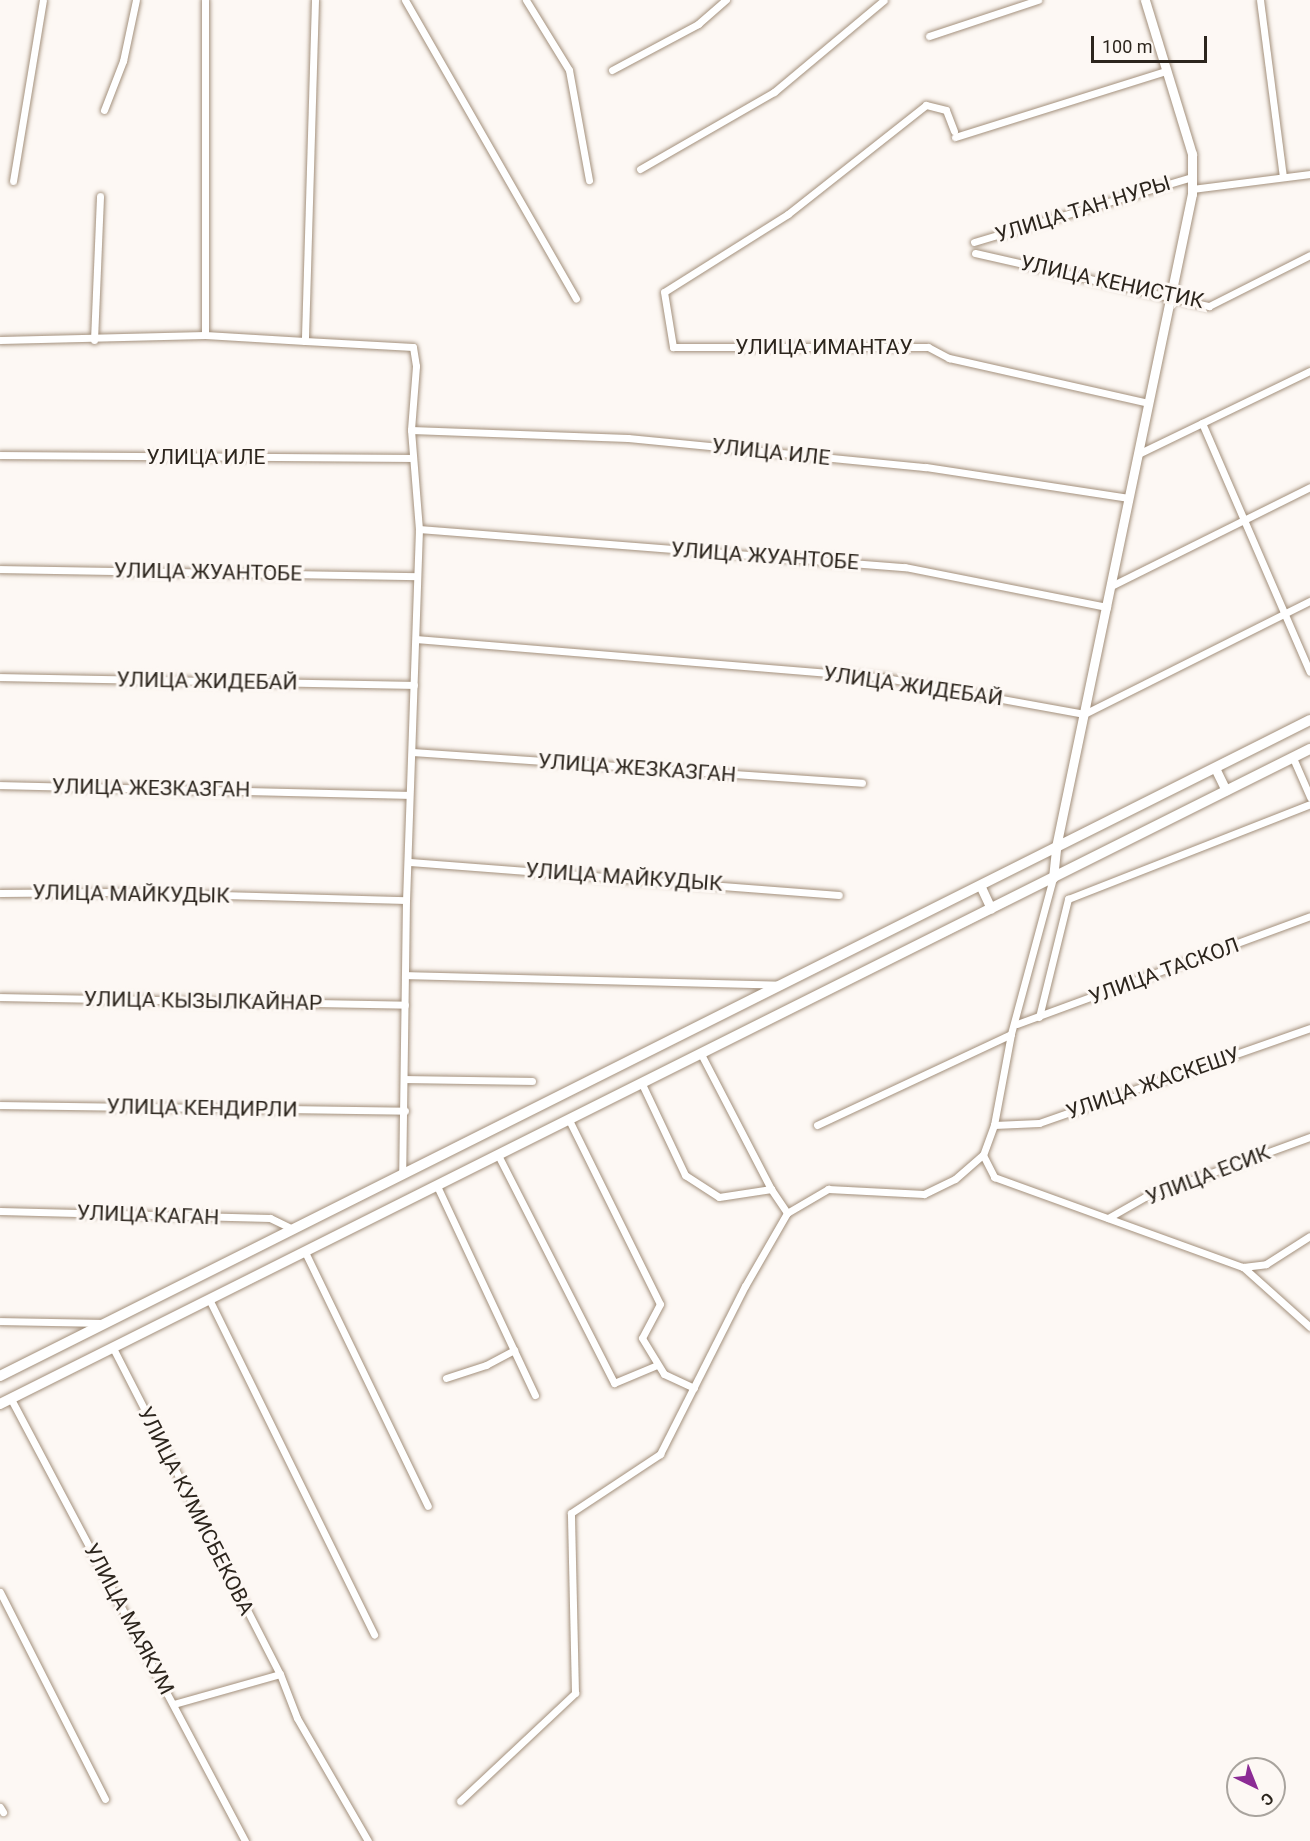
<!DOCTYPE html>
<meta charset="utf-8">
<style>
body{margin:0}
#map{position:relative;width:1310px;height:1841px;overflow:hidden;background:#fdf8f4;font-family:Roboto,sans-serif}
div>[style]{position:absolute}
.roads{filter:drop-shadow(0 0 2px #a3907c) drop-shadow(0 0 2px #a3907c)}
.street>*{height:7px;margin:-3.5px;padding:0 3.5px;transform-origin:3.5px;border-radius:3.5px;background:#fff}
.secondary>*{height:9px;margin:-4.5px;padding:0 4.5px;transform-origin:4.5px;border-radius:4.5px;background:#fff}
.primary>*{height:10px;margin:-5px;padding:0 5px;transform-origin:5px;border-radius:5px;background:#fff}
span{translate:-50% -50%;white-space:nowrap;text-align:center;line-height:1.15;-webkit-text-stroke:6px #fdf8f4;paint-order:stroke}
.street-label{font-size:21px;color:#2c251d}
.north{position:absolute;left:1226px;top:1757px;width:60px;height:60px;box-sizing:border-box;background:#fdf8f4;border:2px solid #a9a49e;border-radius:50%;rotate:137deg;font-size:16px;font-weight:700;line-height:24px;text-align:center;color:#2c251d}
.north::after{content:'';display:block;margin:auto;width:21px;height:27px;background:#8c2c95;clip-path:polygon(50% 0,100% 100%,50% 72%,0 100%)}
.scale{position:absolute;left:1091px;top:36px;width:116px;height:27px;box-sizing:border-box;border:3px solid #2c251d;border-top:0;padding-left:8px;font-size:18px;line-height:21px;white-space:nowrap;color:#2c251d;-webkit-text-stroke:4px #fdf8f4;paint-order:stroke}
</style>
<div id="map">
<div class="roads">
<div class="street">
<div style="left:205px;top:0;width:335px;rotate:90deg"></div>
<div style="left:205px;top:335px;width:100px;rotate:3.4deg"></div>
<div style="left:315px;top:0;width:341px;rotate:91.7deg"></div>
<div style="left:305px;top:341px;width:108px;rotate:3.2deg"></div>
<div style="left:413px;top:347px;width:19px;rotate:81deg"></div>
<div style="left:416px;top:366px;width:64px;rotate:94.5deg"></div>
<div style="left:411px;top:430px;width:99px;rotate:85.4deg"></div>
<div style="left:419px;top:529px;width:371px;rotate:92deg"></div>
<div style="left:406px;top:900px;width:275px;rotate:90.8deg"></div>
<div style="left:405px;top:0;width:344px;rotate:60.2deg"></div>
<div style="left:526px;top:0;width:82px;rotate:58.4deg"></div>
<div style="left:569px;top:70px;width:112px;rotate:79.7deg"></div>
<div style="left:1260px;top:0;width:178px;rotate:82.6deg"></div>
<div style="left:929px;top:36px;width:115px;rotate:-18.3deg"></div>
<div style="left:612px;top:70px;width:98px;rotate:-28.1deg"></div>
<div style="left:698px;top:24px;width:37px;rotate:-41deg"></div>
<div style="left:104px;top:110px;width:53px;rotate:-68.8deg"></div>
<div style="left:123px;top:61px;width:62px;rotate:-78deg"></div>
<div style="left:954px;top:131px;width:22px;rotate:-111deg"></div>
<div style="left:946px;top:110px;width:21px;rotate:-166deg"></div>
<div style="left:926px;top:105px;width:176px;rotate:141.7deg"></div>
<div style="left:788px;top:214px;width:146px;rotate:147.8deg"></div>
<div style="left:664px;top:292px;width:56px;rotate:80.7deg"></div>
<div style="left:673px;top:347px;width:255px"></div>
<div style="left:928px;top:347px;width:24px;rotate:28deg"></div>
<div style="left:949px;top:358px;width:204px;rotate:12.7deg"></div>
<div style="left:955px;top:137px;width:221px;rotate:-17.4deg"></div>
<div style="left:640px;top:169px;width:155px;rotate:-29.9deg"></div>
<div style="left:774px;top:92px;width:143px;rotate:-39.9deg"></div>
<div style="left:13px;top:181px;width:183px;rotate:-80.6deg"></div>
<div style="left:1192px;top:189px;width:119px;rotate:-7.2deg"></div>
<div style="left:974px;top:242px;width:227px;rotate:-16.6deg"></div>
<div style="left:975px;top:253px;width:240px;rotate:12.8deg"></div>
<div style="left:1209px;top:306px;width:113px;rotate:-26.8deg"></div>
<div style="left:0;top:340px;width:205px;rotate:-1.4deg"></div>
<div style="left:94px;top:340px;width:144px;rotate:-87.6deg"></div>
<div style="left:1202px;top:423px;width:271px;rotate:66.6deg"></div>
<div style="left:411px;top:430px;width:217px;rotate:2.1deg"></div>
<div style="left:628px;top:438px;width:299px;rotate:5.6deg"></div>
<div style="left:926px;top:467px;width:205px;rotate:8.7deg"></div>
<div style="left:1138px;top:454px;width:191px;rotate:-25.8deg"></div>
<div style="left:0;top:455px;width:412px;rotate:0.4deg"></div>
<div style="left:419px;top:529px;width:487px;rotate:4.5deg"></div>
<div style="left:905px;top:567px;width:206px;rotate:11.2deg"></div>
<div style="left:0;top:569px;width:416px;rotate:1deg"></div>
<div style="left:1111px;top:586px;width:222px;rotate:-26.4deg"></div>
<div style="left:416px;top:639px;width:472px;rotate:4.7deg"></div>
<div style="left:886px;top:678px;width:201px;rotate:10.3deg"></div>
<div style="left:1084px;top:714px;width:253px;rotate:-26.6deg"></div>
<div style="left:0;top:677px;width:414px;rotate:1.1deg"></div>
<div style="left:412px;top:752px;width:451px;rotate:3.9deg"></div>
<div style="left:1293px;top:758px;width:43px;rotate:66.4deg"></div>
<div style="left:0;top:785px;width:409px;rotate:1.4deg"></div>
<div style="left:410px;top:862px;width:430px;rotate:4.4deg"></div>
<div style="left:1053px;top:878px;width:162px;rotate:105.1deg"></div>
<div style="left:1011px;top:1034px;width:93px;rotate:100.6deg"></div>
<div style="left:994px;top:1125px;width:32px;rotate:110deg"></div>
<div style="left:983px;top:1155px;width:25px;rotate:63deg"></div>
<div style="left:994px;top:1177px;width:265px;rotate:19.9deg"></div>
<div style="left:1243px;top:1267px;width:23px;rotate:-7deg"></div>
<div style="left:1266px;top:1264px;width:52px;rotate:-32.5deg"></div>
<div style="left:0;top:893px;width:115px;rotate:-0.5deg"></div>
<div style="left:115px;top:892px;width:291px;rotate:1.6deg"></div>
<div style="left:405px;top:975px;width:373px;rotate:1.5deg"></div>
<div style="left:0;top:997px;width:405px;rotate:1.1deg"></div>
<div style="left:1039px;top:1017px;width:122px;rotate:-76.2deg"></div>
<div style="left:1068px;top:899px;width:260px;rotate:-21.4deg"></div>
<div style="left:1017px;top:1024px;width:312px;rotate:-20.2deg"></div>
<div style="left:701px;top:1054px;width:152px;rotate:62.6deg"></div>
<div style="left:771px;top:1189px;width:29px;rotate:56deg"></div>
<div style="left:405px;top:1079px;width:127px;rotate:0.9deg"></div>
<div style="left:642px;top:1084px;width:101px;rotate:64.7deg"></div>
<div style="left:685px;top:1175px;width:40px;rotate:32.9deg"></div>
<div style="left:719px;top:1197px;width:53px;rotate:-8.7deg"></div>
<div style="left:0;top:1105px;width:405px;rotate:0.8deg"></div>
<div style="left:569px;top:1120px;width:205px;rotate:63.7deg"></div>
<div style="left:660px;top:1304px;width:38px;rotate:118deg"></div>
<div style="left:642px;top:1338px;width:42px;rotate:58.6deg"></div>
<div style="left:664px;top:1374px;width:33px;rotate:25deg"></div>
<div style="left:817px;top:1125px;width:214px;rotate:-25.1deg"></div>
<div style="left:994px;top:1125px;width:45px;rotate:-2.5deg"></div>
<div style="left:1039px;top:1123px;width:287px;rotate:-19.3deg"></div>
<div style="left:498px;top:1155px;width:256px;rotate:63deg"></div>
<div style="left:614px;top:1383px;width:47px;rotate:-22.7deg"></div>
<div style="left:437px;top:1186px;width:231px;rotate:64.9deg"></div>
<div style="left:0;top:1211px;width:270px;rotate:1.5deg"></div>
<div style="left:270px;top:1218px;width:25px;rotate:26deg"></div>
<div style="left:1108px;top:1218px;width:43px;rotate:-29.6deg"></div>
<div style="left:1145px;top:1197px;width:176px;rotate:-20deg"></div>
<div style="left:305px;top:1252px;width:282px;rotate:64.2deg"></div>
<div style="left:1243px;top:1267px;width:90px;rotate:41.8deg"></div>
<div style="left:209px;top:1299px;width:374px;rotate:63.8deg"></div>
<div style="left:0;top:1321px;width:102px;rotate:1.1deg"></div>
<div style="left:113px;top:1348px;width:366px;rotate:62.9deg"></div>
<div style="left:280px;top:1674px;width:47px;rotate:68.9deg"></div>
<div style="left:297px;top:1718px;width:142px;rotate:60deg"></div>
<div style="left:446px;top:1378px;width:42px;rotate:-18deg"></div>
<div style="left:486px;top:1365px;width:32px;rotate:-28deg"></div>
<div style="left:11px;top:1399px;width:500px;rotate:62.1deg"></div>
<div style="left:0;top:1592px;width:232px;rotate:63.1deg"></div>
<div style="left:174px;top:1704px;width:110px;rotate:-15.8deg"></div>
<div style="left:460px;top:1801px;width:158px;rotate:-43.2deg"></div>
<div style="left:575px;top:1693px;width:180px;rotate:-91.3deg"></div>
<div style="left:571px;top:1513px;width:107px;rotate:-33.5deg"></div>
<div style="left:660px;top:1454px;width:188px;rotate:-63.2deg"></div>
<div style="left:745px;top:1286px;width:84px;rotate:-60.1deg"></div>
<div style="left:787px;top:1213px;width:48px;rotate:-30.3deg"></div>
<div style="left:828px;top:1189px;width:96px;rotate:3deg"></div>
<div style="left:924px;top:1194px;width:34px;rotate:-26deg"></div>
<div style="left:955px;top:1179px;width:37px;rotate:-41deg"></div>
<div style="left:0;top:1807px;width:6px;rotate:59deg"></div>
</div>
<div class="secondary">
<div style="left:1215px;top:768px;width:25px;rotate:64deg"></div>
<div style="left:1053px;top:878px;width:31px;rotate:-84deg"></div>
<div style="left:1056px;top:847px;width:667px;rotate:-78.24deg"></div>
<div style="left:1192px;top:194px;width:40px;rotate:-90deg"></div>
<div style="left:1192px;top:154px;width:161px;rotate:-107deg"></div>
<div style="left:980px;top:885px;width:26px;rotate:65deg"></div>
</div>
<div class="primary">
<div style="left:0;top:1376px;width:1465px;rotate:-26.6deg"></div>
<div style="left:0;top:1404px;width:1465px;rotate:-26.57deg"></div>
</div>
</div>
<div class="street-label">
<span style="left:1083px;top:209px;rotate:-17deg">УЛИЦА ТАН НУРЫ</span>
<span style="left:1112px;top:282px;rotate:12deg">УЛИЦА КЕНИСТИК</span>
<span style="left:824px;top:347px">УЛИЦА ИМАНТАУ</span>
<span style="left:771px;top:452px;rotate:6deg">УЛИЦА ИЛЕ</span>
<span style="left:206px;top:457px">УЛИЦА ИЛЕ</span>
<span style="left:765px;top:556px;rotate:4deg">УЛИЦА ЖУАНТОБЕ</span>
<span style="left:208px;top:572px;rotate:1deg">УЛИЦА ЖУАНТОБЕ</span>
<span style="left:207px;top:681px;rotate:1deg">УЛИЦА ЖИДЕБАЙ</span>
<span style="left:913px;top:686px;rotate:8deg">УЛИЦА ЖИДЕБАЙ</span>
<span style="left:637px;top:768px;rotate:4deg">УЛИЦА ЖЕЗКАЗГАН</span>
<span style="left:151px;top:788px;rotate:1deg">УЛИЦА ЖЕЗКАЗГАН</span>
<span style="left:624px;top:877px;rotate:4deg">УЛИЦА МАЙКУДЫК</span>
<span style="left:131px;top:894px;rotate:1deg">УЛИЦА МАЙКУДЫК</span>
<span style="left:1164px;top:971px;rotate:-20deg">УЛИЦА ТАСКОЛ</span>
<span style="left:203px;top:1001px;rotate:1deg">УЛИЦА КЫЗЫЛКАЙНАР</span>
<span style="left:1153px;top:1083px;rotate:-19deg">УЛИЦА ЖАСКЕШУ</span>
<span style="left:202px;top:1108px;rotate:1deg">УЛИЦА КЕНДИРЛИ</span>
<span style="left:1208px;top:1175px;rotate:-21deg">УЛИЦА ЕСИК</span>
<span style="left:148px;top:1215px;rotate:2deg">УЛИЦА КАГАН</span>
<span style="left:196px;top:1511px;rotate:63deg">УЛИЦА КУМИСБЕКОВА</span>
<span style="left:129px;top:1619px;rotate:62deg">УЛИЦА МАЯКУМ</span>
</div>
<div class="north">С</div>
<div class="scale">100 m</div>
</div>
